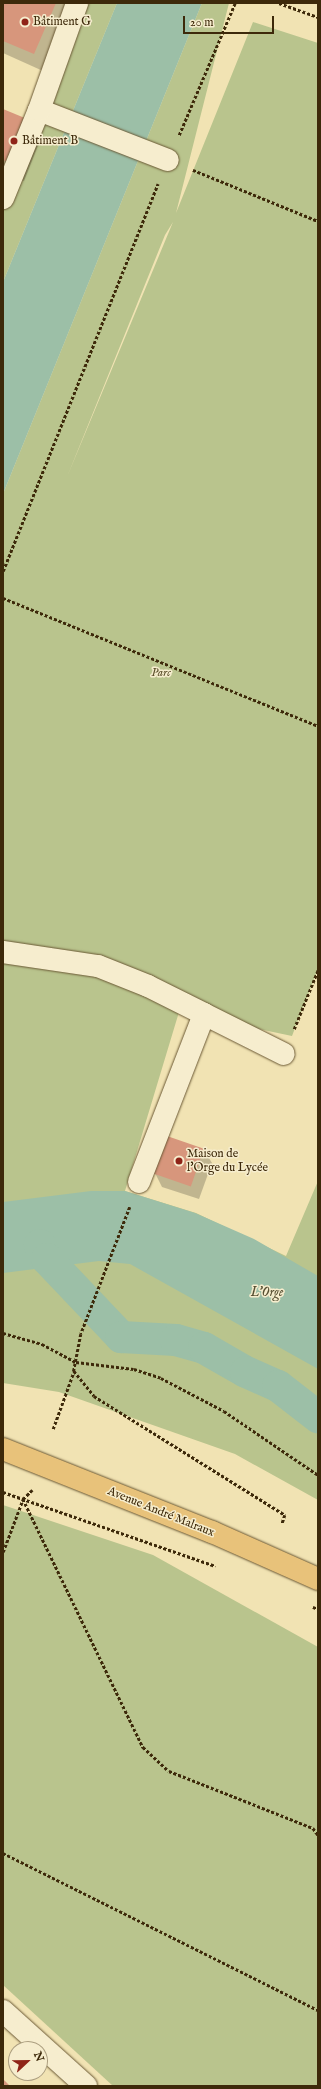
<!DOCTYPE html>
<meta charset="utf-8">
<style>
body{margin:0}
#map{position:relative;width:321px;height:2089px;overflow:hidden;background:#f1e3b3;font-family:"IM FELL English",serif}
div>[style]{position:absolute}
.green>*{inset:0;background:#b9c48d}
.water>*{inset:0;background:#9cbfa7}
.shadow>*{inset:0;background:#0003}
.canal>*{height:32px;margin:-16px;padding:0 16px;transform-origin:16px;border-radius:16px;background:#9cbfa7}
.building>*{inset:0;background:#d7967c;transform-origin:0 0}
.path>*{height:2.5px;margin-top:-1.25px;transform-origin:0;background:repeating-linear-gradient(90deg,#3d290a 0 3px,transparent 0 5px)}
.roads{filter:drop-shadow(0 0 1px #6a5834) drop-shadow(0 0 1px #6a5834)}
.minor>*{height:22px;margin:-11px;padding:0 11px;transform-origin:11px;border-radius:11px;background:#f6edce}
.major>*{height:22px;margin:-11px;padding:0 11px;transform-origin:11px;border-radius:11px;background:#e8c27a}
.dots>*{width:11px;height:11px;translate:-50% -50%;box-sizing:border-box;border:2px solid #f6edce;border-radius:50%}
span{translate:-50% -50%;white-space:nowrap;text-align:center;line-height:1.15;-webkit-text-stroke:3px #f6edce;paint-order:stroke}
.poi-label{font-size:12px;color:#3d290a}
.left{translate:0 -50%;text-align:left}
.park-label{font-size:12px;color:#5c502b;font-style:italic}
.street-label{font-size:12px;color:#3d290a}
.water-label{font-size:13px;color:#554e31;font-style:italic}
.frame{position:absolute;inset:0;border:4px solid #3d290a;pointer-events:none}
.north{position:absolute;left:8px;top:2041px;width:40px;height:40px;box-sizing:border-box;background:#f6edce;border:1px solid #ac9f80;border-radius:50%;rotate:68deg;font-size:11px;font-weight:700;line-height:16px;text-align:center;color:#3d290a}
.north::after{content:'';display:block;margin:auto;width:14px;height:18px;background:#8f2418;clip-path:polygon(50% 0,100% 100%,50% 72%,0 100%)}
.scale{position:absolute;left:183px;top:16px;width:91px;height:18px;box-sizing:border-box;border:2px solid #3d290a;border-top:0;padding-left:5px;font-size:12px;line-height:14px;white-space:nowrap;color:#3d290a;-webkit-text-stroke:3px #f6edce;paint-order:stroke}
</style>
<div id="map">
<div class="green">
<div style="clip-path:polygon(82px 3px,117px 3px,3px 282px,3px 208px)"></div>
<div style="clip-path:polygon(evenodd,202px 3px,229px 3px,176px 213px,253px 22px,318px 43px,318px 969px,292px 1036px,179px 1012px,125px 1191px,196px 1213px,286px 1256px,318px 1181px,318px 1500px,235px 1454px,59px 1392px,3px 1383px,3px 494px,202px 3px,173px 222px,67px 477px,165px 235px,173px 222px)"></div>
<div style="clip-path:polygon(3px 1505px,153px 1555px,318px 1647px,318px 2086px,113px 2086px,3px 1985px)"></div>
</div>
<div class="water">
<div style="clip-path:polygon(117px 3px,202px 3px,3px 494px,3px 282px)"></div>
<div style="clip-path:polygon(91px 1191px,125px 1191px,195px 1213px,254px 1239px,318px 1276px,318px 1369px,130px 1264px,99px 1261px,3px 1273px,3px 1202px)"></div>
</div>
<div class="shadow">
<div style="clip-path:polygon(3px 3px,73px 3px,43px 71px,3px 53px)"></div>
<div style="clip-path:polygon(3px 110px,31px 122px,41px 138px,24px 181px,3px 173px)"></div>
<div style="clip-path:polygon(167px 1137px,204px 1150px,212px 1163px,199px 1199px,162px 1187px,155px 1173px)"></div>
</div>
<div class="canal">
<div style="left:40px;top:1245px;width:16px;rotate:63deg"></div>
<div style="left:47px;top:1259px;width:108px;rotate:46.5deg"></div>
<div style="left:121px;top:1337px;width:55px;rotate:3.1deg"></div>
<div style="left:176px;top:1340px;width:29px;rotate:16deg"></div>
<div style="left:204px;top:1348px;width:48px;rotate:29.7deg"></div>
<div style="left:246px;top:1372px;width:35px;rotate:24deg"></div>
<div style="left:278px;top:1386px;width:51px;rotate:37.8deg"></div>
</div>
<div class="building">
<div style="clip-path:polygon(3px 3px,56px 3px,34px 54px,3px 41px)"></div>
<div style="clip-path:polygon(3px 109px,32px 121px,15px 165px,3px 160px)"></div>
<div style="left:167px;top:1136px;width:39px;height:40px;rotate:19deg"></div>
<div style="clip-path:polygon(3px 2079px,10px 2086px,3px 2086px)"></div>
</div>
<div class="path">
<div style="left:279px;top:3px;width:41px;rotate:19.7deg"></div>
<div style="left:179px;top:135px;width:143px;rotate:-67deg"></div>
<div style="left:193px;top:170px;width:135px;rotate:22.2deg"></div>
<div style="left:3px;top:571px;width:417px;rotate:-68.2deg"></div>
<div style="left:3px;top:598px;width:340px;rotate:22.1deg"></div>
<div style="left:294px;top:1029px;width:64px;rotate:-67.9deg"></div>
<div style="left:130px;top:1207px;width:136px;rotate:111.1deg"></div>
<div style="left:81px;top:1334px;width:38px;rotate:101deg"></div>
<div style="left:74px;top:1371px;width:32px;rotate:51deg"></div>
<div style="left:94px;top:1396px;width:225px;rotate:31.9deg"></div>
<div style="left:285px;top:1515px;width:9px;rotate:108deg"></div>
<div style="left:3px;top:1333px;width:41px;rotate:15.8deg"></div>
<div style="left:42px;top:1344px;width:38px;rotate:28deg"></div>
<div style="left:76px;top:1362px;width:58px;rotate:6.9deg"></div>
<div style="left:134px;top:1369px;width:28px;rotate:18deg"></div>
<div style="left:161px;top:1378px;width:71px;rotate:27.6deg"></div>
<div style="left:224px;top:1411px;width:114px;rotate:34.2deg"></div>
<div style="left:53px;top:1429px;width:62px;rotate:-70.1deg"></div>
<div style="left:3px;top:1492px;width:225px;rotate:19.2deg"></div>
<div style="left:23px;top:1499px;width:276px;rotate:64.2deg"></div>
<div style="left:143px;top:1747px;width:35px;rotate:43deg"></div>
<div style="left:169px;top:1771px;width:155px;rotate:21.6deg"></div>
<div style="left:313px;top:1828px;width:9px;rotate:54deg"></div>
<div style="left:3px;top:1552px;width:57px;rotate:-69.3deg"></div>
<div style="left:23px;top:1499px;width:13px;rotate:-45deg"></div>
<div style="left:313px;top:1607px;width:5px;rotate:22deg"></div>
<div style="left:3px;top:1853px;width:352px;rotate:26.5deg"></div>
</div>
<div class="roads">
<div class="minor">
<div style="left:39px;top:110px;width:138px;rotate:21.2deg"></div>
<div style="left:3px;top:198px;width:95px;rotate:-67.8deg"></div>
<div style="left:39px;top:110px;width:114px;rotate:-70.4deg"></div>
<div style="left:3px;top:952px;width:96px;rotate:8.4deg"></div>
<div style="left:98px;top:966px;width:54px;rotate:21.8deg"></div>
<div style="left:148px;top:986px;width:63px;rotate:26.6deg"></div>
<div style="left:139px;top:1182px;width:180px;rotate:-68.8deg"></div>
<div style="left:204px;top:1014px;width:89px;rotate:26.6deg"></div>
<div style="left:3px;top:2011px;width:112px;rotate:42.1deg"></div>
</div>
<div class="major">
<div style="left:3px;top:1449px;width:225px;rotate:21.7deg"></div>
<div style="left:212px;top:1532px;width:116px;rotate:23.9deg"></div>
</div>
</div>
<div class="dots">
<div style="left:25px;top:22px;background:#8f2418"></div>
<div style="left:14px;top:141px;background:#8f2418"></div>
<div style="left:179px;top:1161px;background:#8f2418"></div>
</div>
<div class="poi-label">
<span class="left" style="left:33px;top:22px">Bâtiment G</span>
<span class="left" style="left:22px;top:141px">Bâtiment B</span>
<span class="left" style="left:187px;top:1161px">Maison de<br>l'Orge du Lycée</span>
</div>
<div class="park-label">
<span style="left:161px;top:673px">Parc</span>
</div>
<div class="street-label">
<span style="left:161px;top:1512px;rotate:22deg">Avenue André Malraux</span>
</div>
<div class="water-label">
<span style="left:267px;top:1293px">L'Orge</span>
</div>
<div class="frame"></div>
<div class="north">N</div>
<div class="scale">20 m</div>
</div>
